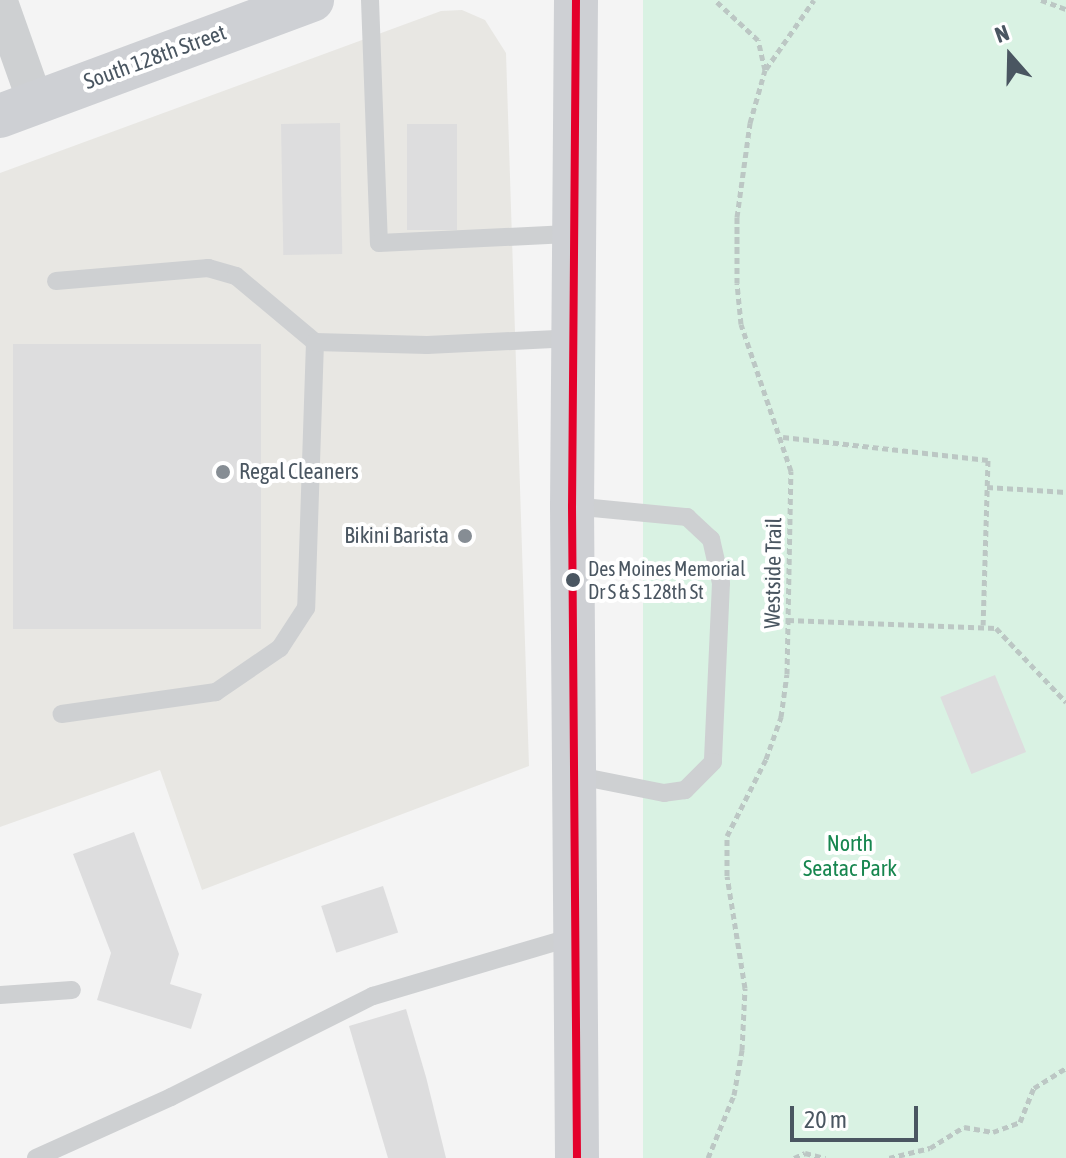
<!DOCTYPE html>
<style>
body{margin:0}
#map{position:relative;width:1066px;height:1158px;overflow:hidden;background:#f4f4f4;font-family:"Asap Condensed",sans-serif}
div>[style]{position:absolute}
.commercial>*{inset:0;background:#e8e7e3}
.green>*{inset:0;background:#d9f2e3;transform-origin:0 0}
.building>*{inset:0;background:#ddddde;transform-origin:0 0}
.path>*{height:5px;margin-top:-2.5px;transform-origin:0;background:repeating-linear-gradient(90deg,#bcc7c4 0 6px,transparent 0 10px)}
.service>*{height:18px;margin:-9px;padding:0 9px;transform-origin:9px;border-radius:9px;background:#ced0d2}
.minor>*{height:36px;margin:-18px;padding:0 18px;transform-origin:18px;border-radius:18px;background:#ced0d2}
.secondary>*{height:44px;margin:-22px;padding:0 22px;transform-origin:22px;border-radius:22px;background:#ced0d4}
.bus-1>*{height:8px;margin:-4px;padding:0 4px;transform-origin:4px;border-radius:4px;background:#e4002b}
.dots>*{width:22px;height:22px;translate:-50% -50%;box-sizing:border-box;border:4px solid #fff;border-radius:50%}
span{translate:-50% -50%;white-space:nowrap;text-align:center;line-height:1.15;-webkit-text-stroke:8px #fff;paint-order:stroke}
.bus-label{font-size:20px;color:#4a5661}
.left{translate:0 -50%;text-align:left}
.street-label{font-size:22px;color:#4a5661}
.poi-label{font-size:22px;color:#4a5661}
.right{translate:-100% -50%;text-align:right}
.park-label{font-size:22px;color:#17864f}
.north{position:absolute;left:970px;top:16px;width:80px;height:80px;-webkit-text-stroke:6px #fff;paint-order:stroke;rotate:340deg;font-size:22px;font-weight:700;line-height:32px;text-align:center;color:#4a5661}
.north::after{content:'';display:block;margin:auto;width:28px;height:36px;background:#4a5661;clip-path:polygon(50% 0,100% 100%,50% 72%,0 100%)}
.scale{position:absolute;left:790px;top:1106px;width:128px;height:36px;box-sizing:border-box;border:4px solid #4a5661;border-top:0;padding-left:10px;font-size:24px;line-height:28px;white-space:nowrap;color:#4a5661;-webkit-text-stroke:6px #fff;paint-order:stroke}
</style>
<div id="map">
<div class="commercial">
<div style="clip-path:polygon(462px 10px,485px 20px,506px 53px,529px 766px,202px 890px,160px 770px,0 827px,0 173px,441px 11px)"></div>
</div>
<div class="green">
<div style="left:643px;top:0;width:423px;height:1158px"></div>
</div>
<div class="building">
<div style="left:340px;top:123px;width:131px;height:59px;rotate:89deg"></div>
<div style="left:407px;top:124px;width:50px;height:106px"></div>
<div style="left:13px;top:344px;width:248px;height:285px"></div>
<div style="left:995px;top:675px;width:83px;height:59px;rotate:68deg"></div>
<div style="clip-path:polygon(134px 832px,179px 954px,170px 984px,202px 994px,191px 1029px,97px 1000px,111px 953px,73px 854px)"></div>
<div style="left:383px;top:886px;width:49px;height:65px;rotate:72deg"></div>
<div style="clip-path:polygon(406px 1009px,426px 1077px,446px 1158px,388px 1158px,349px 1026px)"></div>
</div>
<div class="path">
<div style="left:1041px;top:0;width:27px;rotate:20deg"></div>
<div style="left:766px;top:69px;width:84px;rotate:-55.2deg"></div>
<div style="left:783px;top:437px;width:206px;rotate:6.4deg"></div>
<div style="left:988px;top:460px;width:165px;rotate:91.7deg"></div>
<div style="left:987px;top:487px;width:79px;rotate:3.6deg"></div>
<div style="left:788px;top:620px;width:208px;rotate:2.2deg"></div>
<div style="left:996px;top:628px;width:102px;rotate:46.6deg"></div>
<div style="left:708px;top:1158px;width:68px;rotate:-67.6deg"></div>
<div style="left:734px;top:1095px;width:46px;rotate:-79.9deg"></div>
<div style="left:742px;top:1050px;width:62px;rotate:-87.2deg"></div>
<div style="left:745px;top:988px;width:113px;rotate:-99.1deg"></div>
<div style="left:727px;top:876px;width:40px;rotate:-90deg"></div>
<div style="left:727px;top:836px;width:86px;rotate:-63.1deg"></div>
<div style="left:766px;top:759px;width:45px;rotate:-70.3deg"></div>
<div style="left:781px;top:717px;width:43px;rotate:-82.1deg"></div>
<div style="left:787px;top:674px;width:203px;rotate:-88.9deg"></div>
<div style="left:791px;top:471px;width:155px;rotate:-108.8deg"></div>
<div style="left:741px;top:324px;width:41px;rotate:-95.6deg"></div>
<div style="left:737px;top:283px;width:66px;rotate:-90deg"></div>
<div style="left:737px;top:217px;width:95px;rotate:-82.1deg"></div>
<div style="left:750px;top:123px;width:55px;rotate:-74.2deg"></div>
<div style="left:765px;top:70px;width:31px;rotate:-103deg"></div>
<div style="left:758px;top:40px;width:59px;rotate:-137.1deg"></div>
<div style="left:794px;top:1158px;width:12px;rotate:-24deg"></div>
<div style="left:805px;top:1153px;width:21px;rotate:14deg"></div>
<div style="left:889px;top:1158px;width:42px;rotate:-13.7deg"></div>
<div style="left:930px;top:1148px;width:40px;rotate:-32deg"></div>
<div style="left:964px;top:1127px;width:29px;rotate:10deg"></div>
<div style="left:993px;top:1132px;width:29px;rotate:-20deg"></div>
<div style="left:1020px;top:1122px;width:37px;rotate:-68deg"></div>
<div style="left:1034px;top:1088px;width:38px;rotate:-32deg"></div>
</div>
<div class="service">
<div style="left:370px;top:0;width:243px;rotate:87.9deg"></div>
<div style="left:379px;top:243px;width:194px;rotate:-2.7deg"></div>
<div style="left:56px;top:281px;width:153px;rotate:-4.9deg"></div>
<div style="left:208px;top:268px;width:29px;rotate:16deg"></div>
<div style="left:236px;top:276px;width:103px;rotate:39.9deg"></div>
<div style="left:315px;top:342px;width:266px;rotate:91.9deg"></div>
<div style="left:306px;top:608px;width:48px;rotate:123deg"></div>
<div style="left:280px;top:648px;width:78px;rotate:145.5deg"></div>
<div style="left:216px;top:692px;width:156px;rotate:171.9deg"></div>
<div style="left:315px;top:342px;width:112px;rotate:1.5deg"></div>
<div style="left:427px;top:345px;width:146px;rotate:-2.7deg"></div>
<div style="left:572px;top:506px;width:116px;rotate:5.5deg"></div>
<div style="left:687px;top:517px;width:33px;rotate:43deg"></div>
<div style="left:711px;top:539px;width:45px;rotate:77.2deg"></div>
<div style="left:721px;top:583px;width:179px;rotate:92.6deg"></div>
<div style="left:713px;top:762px;width:40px;rotate:135deg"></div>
<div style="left:685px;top:790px;width:21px;rotate:172deg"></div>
<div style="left:664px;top:793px;width:92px;rotate:-168.7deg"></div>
<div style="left:0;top:995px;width:72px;rotate:-4deg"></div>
<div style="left:36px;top:1158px;width:148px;rotate:-24.3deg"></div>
<div style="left:171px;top:1097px;width:226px;rotate:-26.6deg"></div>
<div style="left:373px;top:996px;width:211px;rotate:-16.5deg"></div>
</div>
<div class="minor">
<div style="left:0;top:2px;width:105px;rotate:70.5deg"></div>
</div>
<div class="secondary">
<div style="left:576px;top:0;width:506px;rotate:90.45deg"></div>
<div style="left:572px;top:506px;width:652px;rotate:89.56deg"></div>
<div style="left:0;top:116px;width:333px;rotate:-20.4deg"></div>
</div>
<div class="bus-1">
<div style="left:576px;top:0;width:506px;rotate:90.45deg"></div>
<div style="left:572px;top:506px;width:652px;rotate:89.56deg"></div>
</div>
<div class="dots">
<div style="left:223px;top:472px;background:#868d94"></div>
<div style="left:465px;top:536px;background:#868d94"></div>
<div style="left:573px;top:580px;background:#4a5661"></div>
</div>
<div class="bus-label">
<span class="left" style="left:588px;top:580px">Des Moines Memorial<br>Dr S &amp; S 128th St</span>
</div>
<div class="street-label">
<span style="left:155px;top:57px;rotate:-20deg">South 128th Street</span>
<span style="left:773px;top:573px;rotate:-89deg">Westside Trail</span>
</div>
<div class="poi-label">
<span class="left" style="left:239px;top:472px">Regal Cleaners</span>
<span class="right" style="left:449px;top:536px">Bikini Barista</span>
</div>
<div class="park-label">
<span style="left:850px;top:856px">North<br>Seatac Park</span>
</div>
<div class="north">N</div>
<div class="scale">20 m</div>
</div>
